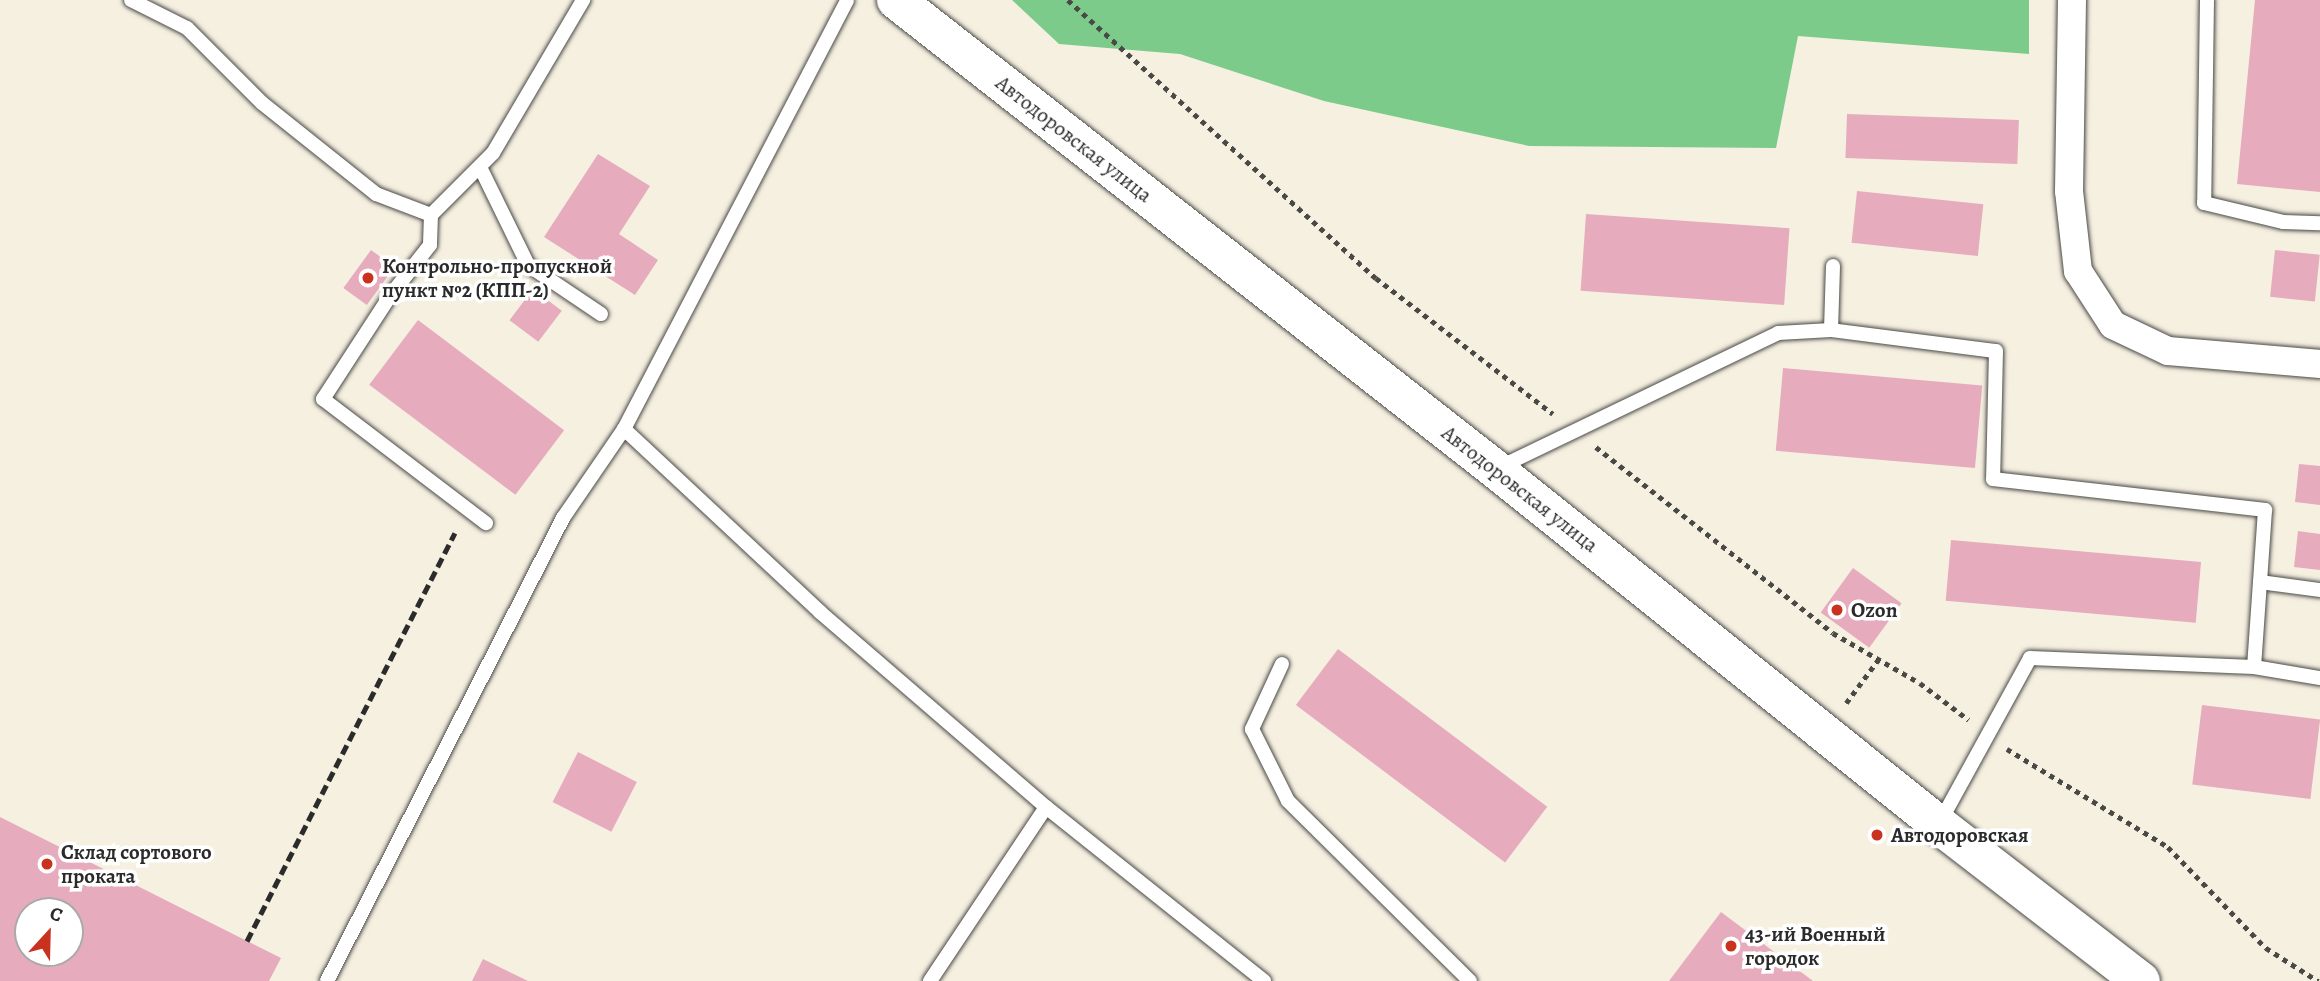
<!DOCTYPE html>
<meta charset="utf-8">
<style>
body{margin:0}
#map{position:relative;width:2320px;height:981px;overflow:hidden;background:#f6f0e1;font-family:Alegreya,serif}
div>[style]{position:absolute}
.green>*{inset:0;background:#7dcb8a}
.building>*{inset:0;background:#e6acbd;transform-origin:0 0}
.path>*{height:4.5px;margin-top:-2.25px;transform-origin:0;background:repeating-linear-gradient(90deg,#494946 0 5px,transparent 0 10px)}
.roads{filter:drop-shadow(0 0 2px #494946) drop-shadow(0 0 2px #494946)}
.service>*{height:14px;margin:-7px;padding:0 7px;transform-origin:7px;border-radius:7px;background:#fff}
.minor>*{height:28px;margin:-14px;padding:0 14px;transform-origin:14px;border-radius:14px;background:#fff}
.primary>*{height:38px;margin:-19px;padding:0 19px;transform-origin:19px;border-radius:19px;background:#fff}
.rail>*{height:5px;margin-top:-2.5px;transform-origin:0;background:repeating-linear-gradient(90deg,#2b2b2b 0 10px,transparent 0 15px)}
.dots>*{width:19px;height:19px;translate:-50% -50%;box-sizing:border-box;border:4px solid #fff;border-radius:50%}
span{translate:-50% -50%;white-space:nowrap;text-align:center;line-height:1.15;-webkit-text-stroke:7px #fff;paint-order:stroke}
.street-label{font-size:21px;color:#2b2b2b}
.poi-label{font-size:21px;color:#2b2b2b;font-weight:700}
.left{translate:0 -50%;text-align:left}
.north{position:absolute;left:14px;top:897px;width:70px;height:70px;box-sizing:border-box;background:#fff;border:2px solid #aaa;border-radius:50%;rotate:22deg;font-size:19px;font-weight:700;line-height:28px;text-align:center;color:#2b2b2b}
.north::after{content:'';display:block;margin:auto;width:24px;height:32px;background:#c8321e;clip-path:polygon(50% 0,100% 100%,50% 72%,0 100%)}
</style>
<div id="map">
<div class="green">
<div style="clip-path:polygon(1012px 0,2029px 0,2029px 54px,1798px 36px,1776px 148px,1529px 146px,1324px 101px,1180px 54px,1059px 44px)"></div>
</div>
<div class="building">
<div style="clip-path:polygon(2255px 0,2320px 0,2320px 192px,2237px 184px)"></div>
<div style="left:1847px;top:114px;width:172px;height:44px;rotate:2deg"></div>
<div style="clip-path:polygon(598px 154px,650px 186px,619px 234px,658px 260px,635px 295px,544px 237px)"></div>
<div style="left:1857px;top:191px;width:127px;height:52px;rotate:6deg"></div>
<div style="left:1586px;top:214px;width:204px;height:77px;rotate:4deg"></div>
<div style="left:371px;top:250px;width:29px;height:47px;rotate:36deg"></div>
<div style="left:2275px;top:250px;width:45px;height:47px;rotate:6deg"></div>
<div style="left:533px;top:289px;width:36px;height:39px;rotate:37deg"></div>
<div style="left:418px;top:320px;width:183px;height:81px;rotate:37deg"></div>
<div style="left:1783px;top:368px;width:200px;height:83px;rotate:5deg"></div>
<div style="clip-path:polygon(2299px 464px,2320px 466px,2320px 505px,2295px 502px)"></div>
<div style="clip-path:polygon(2298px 531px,2320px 534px,2320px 570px,2294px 567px)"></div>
<div style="left:1951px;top:540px;width:251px;height:61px;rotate:5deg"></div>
<div style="left:1853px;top:568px;width:60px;height:55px;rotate:36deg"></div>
<div style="left:1338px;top:649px;width:262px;height:70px;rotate:37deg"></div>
<div style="left:2202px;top:705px;width:119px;height:80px;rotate:7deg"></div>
<div style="left:578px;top:752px;width:66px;height:56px;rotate:27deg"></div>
<div style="clip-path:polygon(evenodd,0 817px,281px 958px,269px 981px,0 981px,0 817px,28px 911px,70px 911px,70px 953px,28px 953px,28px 911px)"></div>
<div style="clip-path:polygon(1721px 912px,1813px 981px,1669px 981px)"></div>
<div style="clip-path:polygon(483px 959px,528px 981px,472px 981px)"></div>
</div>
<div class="path">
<div style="left:1068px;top:0;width:415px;rotate:42.1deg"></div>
<div style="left:1376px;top:278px;width:223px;rotate:37.5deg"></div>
<div style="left:1596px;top:447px;width:301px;rotate:38.1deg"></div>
<div style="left:1833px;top:633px;width:100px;rotate:29.9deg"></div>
<div style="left:1920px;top:683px;width:61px;rotate:37.1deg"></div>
<div style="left:1846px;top:703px;width:54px;rotate:-53.3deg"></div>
<div style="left:2007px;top:749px;width:188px;rotate:31.3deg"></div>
<div style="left:2168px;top:847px;width:141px;rotate:45.9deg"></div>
<div style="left:2266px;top:948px;width:62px;rotate:32.4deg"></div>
</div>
<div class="roads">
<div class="service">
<div style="left:131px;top:0;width:63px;rotate:26.6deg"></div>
<div style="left:187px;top:28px;width:106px;rotate:45deg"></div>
<div style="left:262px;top:103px;width:146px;rotate:38.6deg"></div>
<div style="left:376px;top:194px;width:59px;rotate:20.9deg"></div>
<div style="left:431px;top:215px;width:88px;rotate:-45deg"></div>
<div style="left:493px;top:153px;width:178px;rotate:-59.5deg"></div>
<div style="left:2207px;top:0;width:203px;rotate:90.8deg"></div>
<div style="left:2204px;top:203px;width:81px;rotate:13.5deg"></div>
<div style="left:2283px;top:222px;width:37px;rotate:2deg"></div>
<div style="left:480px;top:167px;width:109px;rotate:63.9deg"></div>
<div style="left:528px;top:265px;width:88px;rotate:33.9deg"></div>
<div style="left:431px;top:215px;width:30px;rotate:92deg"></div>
<div style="left:430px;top:245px;width:65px;rotate:128.1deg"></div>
<div style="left:390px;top:296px;width:123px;rotate:123deg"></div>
<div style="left:323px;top:399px;width:205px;rotate:37.3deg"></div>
<div style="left:1831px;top:330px;width:64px;rotate:-88.2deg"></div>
<div style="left:624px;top:429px;width:268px;rotate:43deg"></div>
<div style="left:820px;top:612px;width:298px;rotate:40.8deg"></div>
<div style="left:1046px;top:807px;width:279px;rotate:38.6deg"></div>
<div style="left:1500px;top:467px;width:309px;rotate:-25.7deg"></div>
<div style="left:1778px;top:333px;width:53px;rotate:-3.2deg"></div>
<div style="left:1831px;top:330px;width:166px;rotate:7.3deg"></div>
<div style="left:1996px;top:351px;width:128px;rotate:91.3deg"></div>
<div style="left:1993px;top:479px;width:274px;rotate:6.5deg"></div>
<div style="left:2265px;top:510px;width:157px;rotate:94deg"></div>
<div style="left:2260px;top:582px;width:61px;rotate:7.6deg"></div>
<div style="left:1282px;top:664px;width:72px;rotate:114.8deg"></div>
<div style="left:1252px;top:729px;width:80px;rotate:63.4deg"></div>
<div style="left:1288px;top:801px;width:256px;rotate:44.7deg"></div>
<div style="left:1940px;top:822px;width:187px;rotate:-61.2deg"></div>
<div style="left:2030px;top:658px;width:224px;rotate:2.3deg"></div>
<div style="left:2254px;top:667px;width:67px;rotate:9.5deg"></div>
<div style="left:327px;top:981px;width:520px;rotate:-62.99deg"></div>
<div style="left:563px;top:518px;width:108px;rotate:-55.6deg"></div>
<div style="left:624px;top:429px;width:483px;rotate:-62.5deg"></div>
<div style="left:930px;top:981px;width:209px;rotate:-56.3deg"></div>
</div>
<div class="minor">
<div style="left:2072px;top:0;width:191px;rotate:90.9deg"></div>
<div style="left:2069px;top:191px;width:81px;rotate:83.6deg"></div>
<div style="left:2078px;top:271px;width:64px;rotate:57.1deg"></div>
<div style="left:2113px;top:325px;width:61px;rotate:25.3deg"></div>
<div style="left:2168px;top:351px;width:153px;rotate:4.9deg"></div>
</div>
<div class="primary">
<div style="left:896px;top:0;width:761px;rotate:38.06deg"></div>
<div style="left:1495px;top:469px;width:569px;rotate:38.72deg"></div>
<div style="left:1939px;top:825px;width:255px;rotate:37.7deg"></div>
</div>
</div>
<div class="rail">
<div style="left:247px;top:941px;width:458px;rotate:-63deg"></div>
</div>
<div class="dots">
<div style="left:368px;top:278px;background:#c8321e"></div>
<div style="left:1837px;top:610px;background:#c8321e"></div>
<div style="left:1877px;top:835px;background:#c8321e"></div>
<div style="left:47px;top:864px;background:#c8321e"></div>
<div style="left:1731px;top:946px;background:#c8321e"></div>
</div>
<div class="street-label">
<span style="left:1074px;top:139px;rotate:38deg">Автодоровская улица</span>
<span style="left:1520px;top:489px;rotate:38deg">Автодоровская улица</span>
</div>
<div class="poi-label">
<span class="left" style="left:382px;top:278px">Контрольно-пропускной<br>пункт №2 (КПП-2)</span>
<span class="left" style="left:1851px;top:610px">Ozon</span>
<span class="left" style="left:1891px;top:835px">Автодоровская</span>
<span class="left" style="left:61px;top:864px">Склад сортового<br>проката</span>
<span class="left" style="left:1745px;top:946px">43-ий Военный<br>городок</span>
</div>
<div class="north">С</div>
</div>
